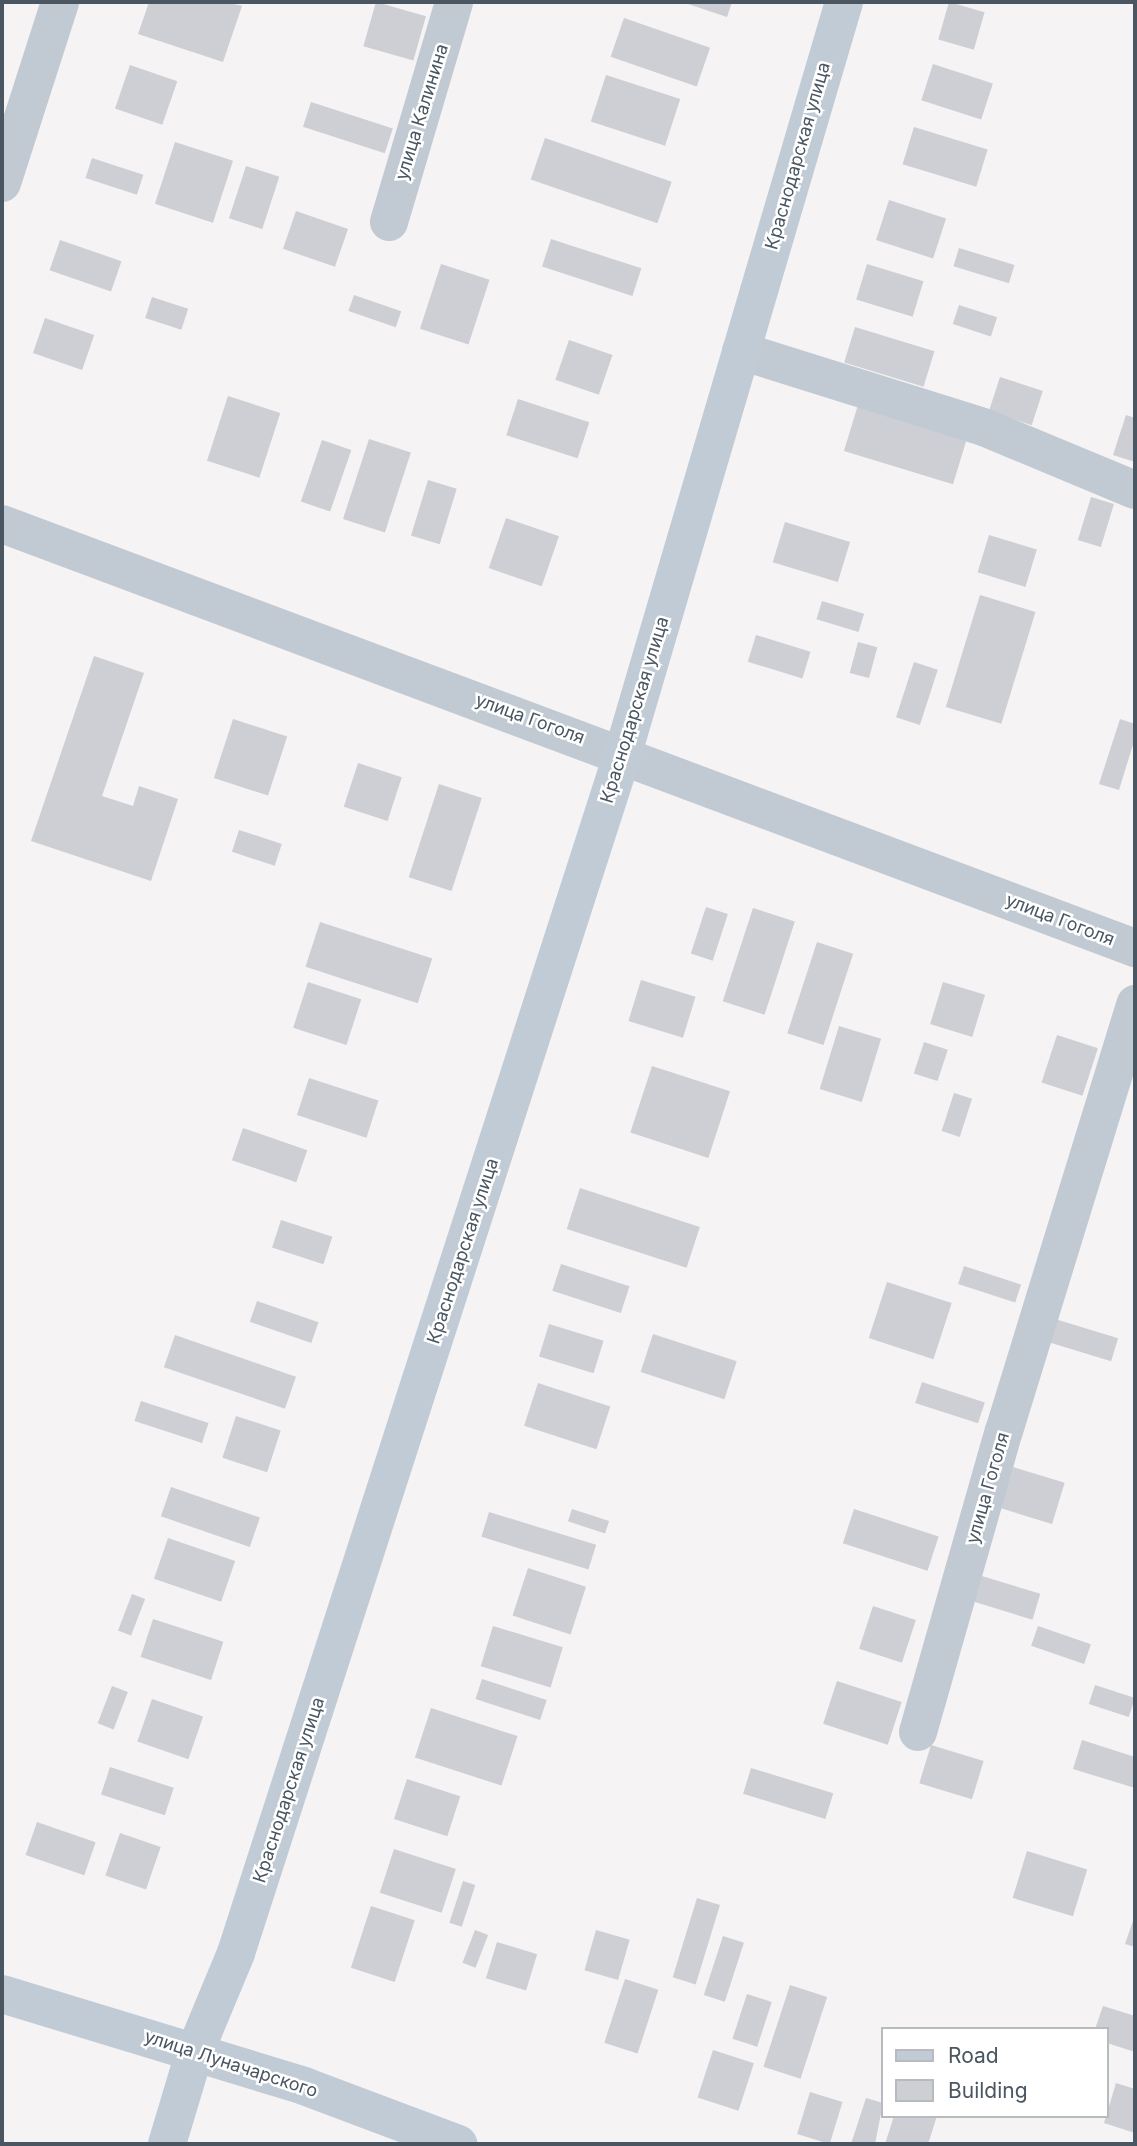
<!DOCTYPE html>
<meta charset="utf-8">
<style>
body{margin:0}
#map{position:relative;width:1137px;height:2146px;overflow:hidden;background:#f5f3f3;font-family:Inter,sans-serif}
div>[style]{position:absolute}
.building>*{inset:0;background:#cdcfd5;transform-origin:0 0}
.minor>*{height:38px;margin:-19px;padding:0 19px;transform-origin:19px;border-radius:19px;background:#c1cad2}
.secondary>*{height:38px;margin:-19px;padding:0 19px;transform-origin:19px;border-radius:19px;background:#c1cbd6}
span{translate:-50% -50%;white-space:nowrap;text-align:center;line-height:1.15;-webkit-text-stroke:5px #fff;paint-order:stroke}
.street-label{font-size:18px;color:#4a5661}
.frame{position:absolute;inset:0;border:4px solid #4a5661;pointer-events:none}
.legend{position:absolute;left:881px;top:2027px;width:228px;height:91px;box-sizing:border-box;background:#fff;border:2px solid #b7bbc0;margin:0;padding:9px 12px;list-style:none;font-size:21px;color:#4a5661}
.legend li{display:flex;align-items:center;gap:14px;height:35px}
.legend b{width:35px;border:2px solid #b7bbc0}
</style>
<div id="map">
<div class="building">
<div style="clip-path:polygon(149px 2px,227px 2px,242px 6px,223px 62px,138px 34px)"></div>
<div style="left:376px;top:2px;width:52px;height:46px;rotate:16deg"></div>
<div style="clip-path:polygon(682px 2px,732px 2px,727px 17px)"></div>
<div style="left:949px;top:2px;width:37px;height:39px;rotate:16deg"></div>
<div style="left:624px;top:18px;width:91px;height:41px;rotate:19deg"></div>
<div style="left:933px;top:64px;width:63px;height:38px;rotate:18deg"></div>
<div style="left:130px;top:65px;width:50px;height:46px;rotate:19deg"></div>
<div style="left:606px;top:75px;width:78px;height:49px;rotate:18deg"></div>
<div style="left:311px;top:102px;width:86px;height:26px;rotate:18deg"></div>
<div style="left:914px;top:127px;width:77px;height:39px;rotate:17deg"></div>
<div style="left:545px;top:138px;width:134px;height:44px;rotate:19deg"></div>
<div style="left:175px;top:142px;width:61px;height:65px;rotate:18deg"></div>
<div style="left:92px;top:158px;width:54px;height:21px;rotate:18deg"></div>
<div style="left:246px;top:166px;width:35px;height:55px;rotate:18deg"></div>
<div style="left:889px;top:200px;width:60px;height:42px;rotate:18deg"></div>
<div style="left:296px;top:211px;width:55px;height:40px;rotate:19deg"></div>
<div style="left:551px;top:239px;width:95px;height:29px;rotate:18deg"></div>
<div style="left:60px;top:240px;width:65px;height:32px;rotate:19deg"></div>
<div style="left:959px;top:248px;width:58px;height:19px;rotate:17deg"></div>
<div style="left:441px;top:264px;width:51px;height:68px;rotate:18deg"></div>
<div style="left:867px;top:264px;width:59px;height:37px;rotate:17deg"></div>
<div style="left:354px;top:295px;width:50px;height:17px;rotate:19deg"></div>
<div style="left:152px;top:297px;width:38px;height:22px;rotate:18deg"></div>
<div style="left:959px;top:305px;width:40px;height:20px;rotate:18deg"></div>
<div style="left:45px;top:318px;width:52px;height:37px;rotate:19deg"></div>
<div style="left:855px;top:327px;width:83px;height:37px;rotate:17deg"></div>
<div style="left:569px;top:340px;width:46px;height:42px;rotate:19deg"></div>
<div style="left:1000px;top:377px;width:45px;height:36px;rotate:18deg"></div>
<div style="left:228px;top:396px;width:55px;height:68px;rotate:18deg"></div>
<div style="left:518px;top:399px;width:75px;height:38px;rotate:18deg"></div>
<div style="left:858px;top:405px;width:114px;height:48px;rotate:17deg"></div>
<div style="clip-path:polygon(1126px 415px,1135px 418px,1135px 462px,1113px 455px)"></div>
<div style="left:369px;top:439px;width:44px;height:84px;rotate:18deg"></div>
<div style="left:322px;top:440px;width:31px;height:65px;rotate:19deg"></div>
<div style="left:428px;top:480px;width:30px;height:58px;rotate:17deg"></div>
<div style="left:1091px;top:497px;width:24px;height:45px;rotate:17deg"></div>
<div style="left:506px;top:518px;width:56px;height:53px;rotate:19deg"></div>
<div style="left:785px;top:522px;width:68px;height:42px;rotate:17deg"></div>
<div style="left:989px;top:535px;width:50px;height:39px;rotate:17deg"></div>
<div style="left:980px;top:595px;width:58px;height:117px;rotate:17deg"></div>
<div style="left:822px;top:601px;width:44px;height:19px;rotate:17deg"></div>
<div style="left:756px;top:635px;width:57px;height:28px;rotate:17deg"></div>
<div style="left:858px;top:642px;width:20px;height:32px;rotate:15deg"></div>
<div style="clip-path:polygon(94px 656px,144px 673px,102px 796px,133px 806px,139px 786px,178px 799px,151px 881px,31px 841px)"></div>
<div style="left:914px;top:662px;width:25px;height:58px;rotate:18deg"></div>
<div style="left:233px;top:719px;width:57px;height:62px;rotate:18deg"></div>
<div style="clip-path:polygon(1120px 719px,1135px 724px,1135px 738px,1119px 790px,1099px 784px)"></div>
<div style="left:358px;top:763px;width:46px;height:46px;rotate:18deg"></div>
<div style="left:439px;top:784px;width:45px;height:98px;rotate:18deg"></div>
<div style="left:239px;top:830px;width:45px;height:23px;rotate:18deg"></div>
<div style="left:706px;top:907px;width:23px;height:49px;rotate:18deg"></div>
<div style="left:753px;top:908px;width:44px;height:98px;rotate:18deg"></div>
<div style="left:320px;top:922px;width:118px;height:47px;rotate:18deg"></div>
<div style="left:817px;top:942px;width:38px;height:96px;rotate:18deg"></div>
<div style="left:641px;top:980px;width:57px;height:43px;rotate:17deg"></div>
<div style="left:308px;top:982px;width:56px;height:48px;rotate:18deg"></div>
<div style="left:943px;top:982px;width:44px;height:44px;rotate:17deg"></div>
<div style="left:839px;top:1026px;width:44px;height:66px;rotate:17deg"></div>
<div style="left:1057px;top:1035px;width:43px;height:50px;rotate:18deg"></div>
<div style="left:924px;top:1042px;width:25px;height:33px;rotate:18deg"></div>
<div style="left:652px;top:1066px;width:82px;height:70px;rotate:18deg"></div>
<div style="left:309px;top:1078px;width:73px;height:39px;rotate:18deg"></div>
<div style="left:954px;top:1093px;width:19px;height:40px;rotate:18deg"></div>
<div style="left:243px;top:1128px;width:68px;height:34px;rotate:19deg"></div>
<div style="left:580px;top:1188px;width:126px;height:43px;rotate:18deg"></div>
<div style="left:281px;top:1220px;width:54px;height:29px;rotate:18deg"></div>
<div style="left:561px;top:1264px;width:72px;height:28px;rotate:18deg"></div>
<div style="left:964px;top:1266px;width:60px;height:19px;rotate:18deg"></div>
<div style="left:887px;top:1282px;width:68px;height:59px;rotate:18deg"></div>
<div style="left:257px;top:1301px;width:65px;height:22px;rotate:19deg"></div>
<div style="left:1055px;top:1319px;width:66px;height:24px;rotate:17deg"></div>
<div style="left:549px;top:1324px;width:57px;height:34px;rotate:17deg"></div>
<div style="left:653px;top:1334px;width:88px;height:40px;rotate:18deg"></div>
<div style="left:175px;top:1335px;width:128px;height:34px;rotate:19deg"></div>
<div style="left:922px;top:1382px;width:66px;height:22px;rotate:18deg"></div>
<div style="left:538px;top:1383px;width:76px;height:45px;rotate:18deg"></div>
<div style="left:141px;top:1401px;width:71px;height:21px;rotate:18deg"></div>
<div style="left:236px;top:1416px;width:47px;height:44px;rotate:18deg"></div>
<div style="left:1013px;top:1467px;width:54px;height:43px;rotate:17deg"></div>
<div style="left:171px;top:1487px;width:94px;height:31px;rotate:19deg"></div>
<div style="left:572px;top:1509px;width:39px;height:13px;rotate:18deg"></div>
<div style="left:854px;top:1509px;width:89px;height:36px;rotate:18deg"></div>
<div style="left:489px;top:1512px;width:112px;height:26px;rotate:17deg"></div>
<div style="left:168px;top:1538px;width:71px;height:43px;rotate:19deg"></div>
<div style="left:528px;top:1568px;width:61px;height:50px;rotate:18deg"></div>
<div style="left:982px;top:1576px;width:61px;height:27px;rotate:17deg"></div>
<div style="left:132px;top:1594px;width:14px;height:39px;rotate:21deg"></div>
<div style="left:873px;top:1606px;width:45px;height:45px;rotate:18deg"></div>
<div style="left:153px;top:1619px;width:74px;height:40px;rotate:18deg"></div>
<div style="left:493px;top:1626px;width:73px;height:42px;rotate:17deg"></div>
<div style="left:1038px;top:1626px;width:56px;height:21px;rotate:19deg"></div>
<div style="left:482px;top:1679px;width:68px;height:21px;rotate:18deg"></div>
<div style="left:837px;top:1681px;width:68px;height:45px;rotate:18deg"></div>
<div style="left:1095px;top:1685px;width:42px;height:20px;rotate:18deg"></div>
<div style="left:112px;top:1686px;width:17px;height:40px;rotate:21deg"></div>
<div style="left:152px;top:1699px;width:54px;height:45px;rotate:19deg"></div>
<div style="left:431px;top:1708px;width:91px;height:52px;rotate:18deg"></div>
<div style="clip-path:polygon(1082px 1740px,1135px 1757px,1135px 1788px,1073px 1769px)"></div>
<div style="left:931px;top:1745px;width:55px;height:40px;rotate:17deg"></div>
<div style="left:110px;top:1767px;width:67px;height:29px;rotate:18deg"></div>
<div style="left:751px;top:1768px;width:86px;height:27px;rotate:17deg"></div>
<div style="left:407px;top:1779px;width:56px;height:42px;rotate:18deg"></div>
<div style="left:37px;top:1822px;width:62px;height:35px;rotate:19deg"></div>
<div style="left:120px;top:1833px;width:43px;height:45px;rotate:19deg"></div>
<div style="left:394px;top:1849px;width:65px;height:46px;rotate:18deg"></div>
<div style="left:1027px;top:1851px;width:63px;height:49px;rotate:17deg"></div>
<div style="left:463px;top:1881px;width:13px;height:44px;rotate:18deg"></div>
<div style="left:697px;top:1898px;width:24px;height:83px;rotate:17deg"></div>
<div style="left:371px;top:1906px;width:46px;height:65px;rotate:18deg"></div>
<div style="clip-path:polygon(1135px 1915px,1135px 1947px,1125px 1944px)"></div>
<div style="left:475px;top:1930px;width:14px;height:35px;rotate:21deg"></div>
<div style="left:596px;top:1930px;width:35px;height:42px;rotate:16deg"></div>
<div style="left:723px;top:1936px;width:22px;height:62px;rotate:18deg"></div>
<div style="left:497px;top:1942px;width:42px;height:38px;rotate:17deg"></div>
<div style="left:625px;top:1979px;width:35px;height:67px;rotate:18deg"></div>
<div style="left:790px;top:1985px;width:39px;height:86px;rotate:18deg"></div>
<div style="left:747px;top:1994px;width:26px;height:47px;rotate:18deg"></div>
<div style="clip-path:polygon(1103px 2006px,1135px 2016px,1135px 2052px,1107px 2043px,1107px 2029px,1095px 2029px)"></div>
<div style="left:713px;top:2050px;width:43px;height:50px;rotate:18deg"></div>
<div style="clip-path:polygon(1116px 2083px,1135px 2089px,1135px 2133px,1104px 2123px)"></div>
<div style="left:810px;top:2092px;width:34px;height:44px;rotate:17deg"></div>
<div style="clip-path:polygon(866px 2098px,883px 2103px,875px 2144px,851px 2144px)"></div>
<div style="clip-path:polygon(894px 2116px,937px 2116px,928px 2144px,885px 2144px)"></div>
</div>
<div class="minor">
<div style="left:2px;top:183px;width:190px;rotate:-72.2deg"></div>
<div style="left:389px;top:222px;width:229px;rotate:-73.5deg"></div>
<div style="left:741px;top:351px;width:257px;rotate:17.4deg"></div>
<div style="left:986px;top:428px;width:161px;rotate:22.6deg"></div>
<div style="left:2px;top:524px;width:1210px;rotate:20.52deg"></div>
<div style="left:918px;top:1732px;width:313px;rotate:-74.1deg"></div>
<div style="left:1004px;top:1431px;width:447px;rotate:-72.9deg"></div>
</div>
<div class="secondary">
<div style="left:2px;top:1994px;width:316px;rotate:16.9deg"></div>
<div style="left:304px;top:2086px;width:165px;rotate:20.6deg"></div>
<div style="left:167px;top:2144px;width:94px;rotate:-73.3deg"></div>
<div style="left:194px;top:2054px;width:109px;rotate:-67.4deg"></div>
<div style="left:236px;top:1953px;width:1261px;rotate:-72.13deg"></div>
<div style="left:623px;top:753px;width:783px;rotate:-73.6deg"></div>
</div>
<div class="street-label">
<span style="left:422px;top:112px;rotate:-73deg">улица Калинина</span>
<span style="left:798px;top:156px;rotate:-74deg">Краснодарская улица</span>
<span style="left:635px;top:710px;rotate:-73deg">Краснодарская улица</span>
<span style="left:530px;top:719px;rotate:20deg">улица Гоголя</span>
<span style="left:1060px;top:920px;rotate:21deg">улица Гоголя</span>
<span style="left:463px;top:1251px;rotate:-72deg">Краснодарская улица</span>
<span style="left:988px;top:1488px;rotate:-74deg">улица Гоголя</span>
<span style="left:289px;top:1790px;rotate:-72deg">Краснодарская улица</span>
<span style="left:231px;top:2064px;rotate:18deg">улица Луначарского</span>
</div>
<div class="frame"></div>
<ul class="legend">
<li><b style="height:9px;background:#c1cbd6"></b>Road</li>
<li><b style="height:19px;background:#cdcfd5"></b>Building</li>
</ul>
</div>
